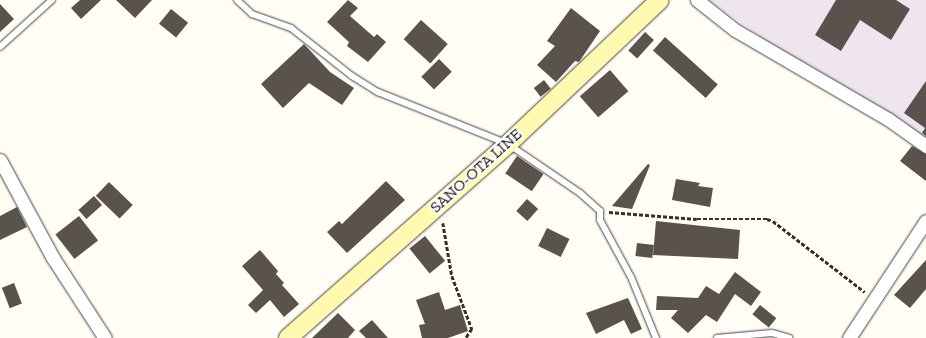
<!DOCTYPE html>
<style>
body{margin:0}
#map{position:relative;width:926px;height:338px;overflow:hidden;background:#fffdf4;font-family:"Zilla Slab",serif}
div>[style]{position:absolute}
.industrial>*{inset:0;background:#efe5ef}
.building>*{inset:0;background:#5a524c;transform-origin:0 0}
.path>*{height:2.5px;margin-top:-1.25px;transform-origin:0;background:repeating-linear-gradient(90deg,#323232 0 4px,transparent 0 6px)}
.roads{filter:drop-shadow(0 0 1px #434343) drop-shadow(0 0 1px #434343)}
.service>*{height:6px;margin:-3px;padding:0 3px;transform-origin:3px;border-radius:3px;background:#fff}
.minor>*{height:13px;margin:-6.5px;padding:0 6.5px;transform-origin:6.5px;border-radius:6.5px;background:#fff}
.secondary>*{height:18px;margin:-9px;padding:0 9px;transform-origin:9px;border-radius:9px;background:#fffaaf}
span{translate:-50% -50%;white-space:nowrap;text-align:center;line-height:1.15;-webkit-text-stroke:4px #fff;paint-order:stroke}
.street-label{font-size:16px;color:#101010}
</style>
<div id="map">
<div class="industrial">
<div style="clip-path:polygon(709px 0,926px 0,926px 140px,766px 41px)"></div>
</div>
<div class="building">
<div style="clip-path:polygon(80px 0,101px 0,81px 19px,71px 8px)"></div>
<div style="clip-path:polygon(116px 0,152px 0,135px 18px)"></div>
<div style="clip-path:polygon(348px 0,358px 8px,350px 16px,374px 37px,377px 34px,386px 42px,368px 62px,347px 46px,349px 42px,327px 22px)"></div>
<div style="clip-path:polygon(836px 0,896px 0,910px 9px,891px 40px,860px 20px,841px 51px,815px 35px)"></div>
<div style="clip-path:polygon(0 4px,14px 19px,0 32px)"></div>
<div style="clip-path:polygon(571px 8px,600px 31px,579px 62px,575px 61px,556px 82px,537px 65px,555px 46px,547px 41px)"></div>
<div style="left:171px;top:9px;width:22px;height:19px;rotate:39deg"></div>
<div style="left:421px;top:20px;width:36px;height:26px;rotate:42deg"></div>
<div style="left:645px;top:32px;width:12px;height:25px;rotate:42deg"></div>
<div style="left:665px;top:37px;width:71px;height:18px;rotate:42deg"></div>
<div style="clip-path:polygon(304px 44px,330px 72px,354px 88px,342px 105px,309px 83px,283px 108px,261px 84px)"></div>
<div style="left:439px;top:59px;width:18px;height:25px;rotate:45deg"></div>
<div style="left:610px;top:70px;width:28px;height:40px;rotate:49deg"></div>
<div style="left:544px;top:80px;width:11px;height:13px;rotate:52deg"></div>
<div style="clip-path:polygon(926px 81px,926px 136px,922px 133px,925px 128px,904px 113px)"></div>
<div style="clip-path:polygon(912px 146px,926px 154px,926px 181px,900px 161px)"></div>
<div style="left:517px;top:156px;width:32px;height:21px;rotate:34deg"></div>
<div style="clip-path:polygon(648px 164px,650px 165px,632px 209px,612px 206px)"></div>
<div style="clip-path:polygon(676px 179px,700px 183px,698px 186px,713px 188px,710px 207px,672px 200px)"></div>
<div style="clip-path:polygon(386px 181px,405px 200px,347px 253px,327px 232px,339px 221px,342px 224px)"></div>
<div style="left:109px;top:182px;width:33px;height:19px;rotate:44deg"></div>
<div style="left:94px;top:196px;width:12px;height:21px;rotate:48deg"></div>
<div style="left:527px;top:199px;width:15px;height:16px;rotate:42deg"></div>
<div style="clip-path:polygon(17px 207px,27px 227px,0 240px,0 216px)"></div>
<div style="left:79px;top:216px;width:31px;height:30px;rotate:52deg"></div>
<div style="clip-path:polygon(656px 221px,740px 230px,738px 259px,653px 255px)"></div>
<div style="left:547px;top:228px;width:25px;height:20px;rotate:26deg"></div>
<div style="left:425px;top:236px;width:32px;height:20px;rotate:51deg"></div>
<div style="left:637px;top:243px;width:17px;height:13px;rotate:7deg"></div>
<div style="clip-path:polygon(260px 250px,278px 271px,276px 274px,284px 283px,282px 285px,299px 304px,284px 317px,270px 300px,256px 313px,248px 305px,263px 290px,242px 266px)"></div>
<div style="clip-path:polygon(926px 260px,926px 289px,910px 308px,894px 295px)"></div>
<div style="clip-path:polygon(735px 272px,761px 292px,751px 306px,735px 294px,717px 322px,706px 315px,688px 333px,671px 318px,678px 310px,656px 310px,657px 296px,698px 298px,706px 286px,719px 294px)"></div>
<div style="left:14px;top:283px;width:22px;height:13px;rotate:69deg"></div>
<div style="clip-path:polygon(439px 292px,445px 310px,460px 305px,468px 331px,448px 338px,422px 338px,419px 325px,425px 324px,416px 300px)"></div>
<div style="clip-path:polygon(628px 298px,642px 329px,631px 334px,624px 320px,596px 334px,586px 313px)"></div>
<div style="left:760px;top:305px;width:21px;height:12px;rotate:39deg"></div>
<div style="clip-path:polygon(338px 313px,355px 330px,348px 338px,312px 338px)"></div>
<div style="clip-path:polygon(372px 320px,388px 338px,366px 338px,359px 331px)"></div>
</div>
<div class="path">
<div style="left:609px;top:212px;width:88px;rotate:4.5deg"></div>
<div style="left:697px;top:219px;width:70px"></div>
<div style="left:767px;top:219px;width:6px;rotate:18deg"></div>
<div style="left:773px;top:221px;width:116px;rotate:37.7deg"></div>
<div style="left:443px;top:223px;width:54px;rotate:80.4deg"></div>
<div style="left:452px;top:276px;width:57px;rotate:69.3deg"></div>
<div style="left:472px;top:329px;width:11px;rotate:124deg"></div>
</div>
<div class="roads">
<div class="service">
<div style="left:237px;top:0;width:21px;rotate:43deg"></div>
<div style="left:252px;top:14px;width:41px;rotate:19.7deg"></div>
<div style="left:291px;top:28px;width:78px;rotate:38.2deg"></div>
<div style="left:352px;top:76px;width:31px;rotate:32deg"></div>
<div style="left:378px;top:92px;width:140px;rotate:21.8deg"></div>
<div style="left:508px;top:144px;width:87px;rotate:34.2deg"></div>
<div style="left:580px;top:193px;width:27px;rotate:42deg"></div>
<div style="left:600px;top:211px;width:9px;rotate:90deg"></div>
<div style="left:600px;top:220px;width:65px;rotate:61.5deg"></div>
<div style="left:631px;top:277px;width:66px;rotate:67.7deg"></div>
<div style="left:0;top:47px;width:70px;rotate:-42.1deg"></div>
<div style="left:717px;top:338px;width:55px;rotate:-5.2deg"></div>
<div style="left:772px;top:333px;width:18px;rotate:16deg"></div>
</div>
<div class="minor">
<div style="left:697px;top:0;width:48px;rotate:38.3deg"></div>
<div style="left:735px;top:30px;width:177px;rotate:30.2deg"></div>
<div style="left:888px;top:119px;width:47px;rotate:35.4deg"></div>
<div style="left:0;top:160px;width:111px;rotate:61.6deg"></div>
<div style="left:53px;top:258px;width:95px;rotate:57deg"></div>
<div style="left:849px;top:338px;width:140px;rotate:-56.7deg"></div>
</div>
<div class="secondary">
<div style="left:288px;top:338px;width:293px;rotate:-41.4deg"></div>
<div style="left:508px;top:144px;width:209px;rotate:-43.5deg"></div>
</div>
</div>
<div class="street-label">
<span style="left:476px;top:171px;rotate:-42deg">SANO-OTA LINE</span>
</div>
</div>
